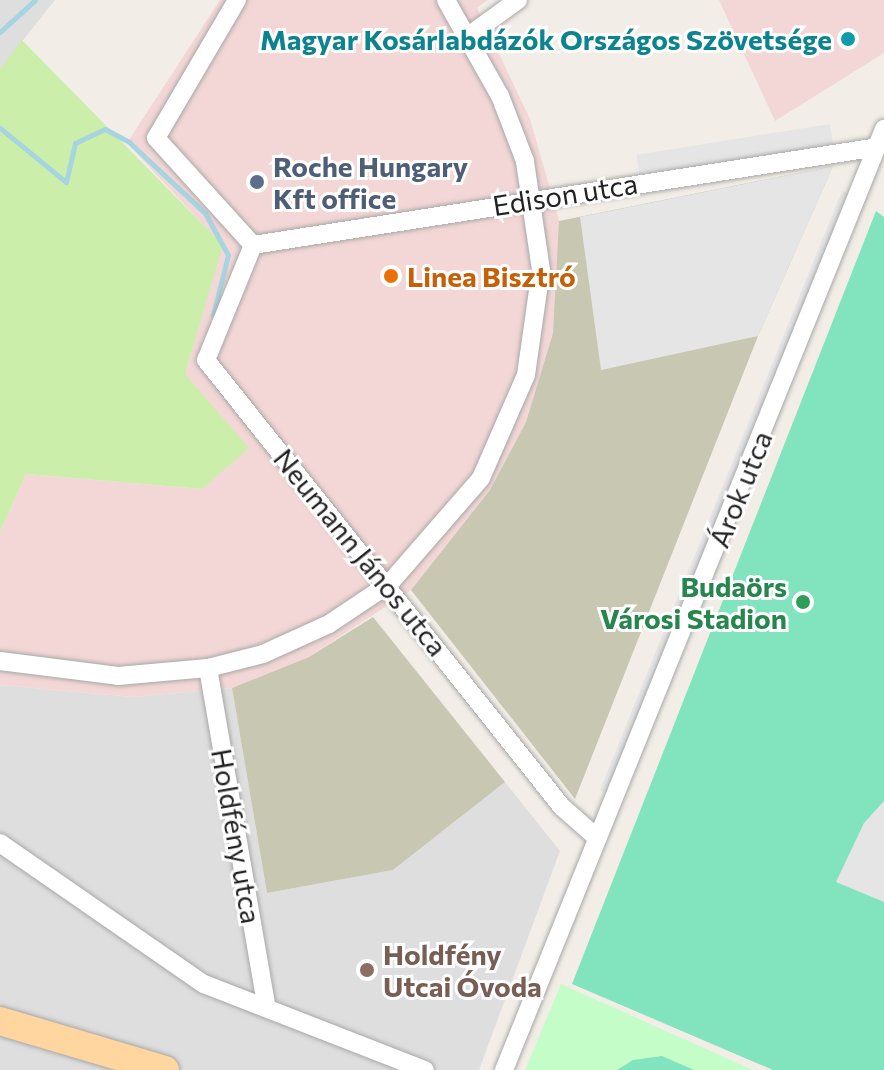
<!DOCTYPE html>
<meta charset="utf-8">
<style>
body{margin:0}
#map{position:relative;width:884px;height:1070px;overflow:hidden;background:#f2eee7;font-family:Commissioner,sans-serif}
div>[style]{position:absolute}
.residential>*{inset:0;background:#dfdede}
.commercial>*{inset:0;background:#f3d7d6}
.construction>*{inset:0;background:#c7c7b2}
.grass>*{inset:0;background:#cceeab}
.park>*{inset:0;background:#c4fdc8}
.pitch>*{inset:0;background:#82e4bf}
.parking>*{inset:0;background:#e5e5e5;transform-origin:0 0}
.stream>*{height:5px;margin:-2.5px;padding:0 2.5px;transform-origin:2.5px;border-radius:2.5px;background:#a6d4e1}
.roads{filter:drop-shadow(0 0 2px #a8a8a8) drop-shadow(0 0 2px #a8a8a8)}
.minor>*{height:18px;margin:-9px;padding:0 9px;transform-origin:9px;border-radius:9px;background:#fff}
.primary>*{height:28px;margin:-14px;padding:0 14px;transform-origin:14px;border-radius:14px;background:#ffd69f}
.dots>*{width:22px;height:22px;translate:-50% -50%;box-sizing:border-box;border:4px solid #fff;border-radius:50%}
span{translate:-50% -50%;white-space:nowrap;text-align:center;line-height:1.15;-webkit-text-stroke:6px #fff;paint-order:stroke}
.culture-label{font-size:28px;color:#0d838f;font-weight:700}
.right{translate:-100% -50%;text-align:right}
.service-label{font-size:28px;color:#4e5e75;font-weight:700}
.left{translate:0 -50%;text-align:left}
.street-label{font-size:28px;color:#212121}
.food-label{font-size:28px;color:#c56008;font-weight:700}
.leisure-label{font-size:28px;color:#27864d;font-weight:700}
.education-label{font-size:28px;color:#785e54;font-weight:700}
</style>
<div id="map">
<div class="residential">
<div style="clip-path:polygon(0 0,55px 0,0 69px)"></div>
<div style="clip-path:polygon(0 685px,133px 697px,232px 688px,267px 893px,393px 870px,505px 782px,560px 851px,479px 1070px,0 1070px)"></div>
</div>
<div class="commercial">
<div style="clip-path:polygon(220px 0,488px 0,477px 8px,530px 119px,562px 230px,553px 333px,526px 422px,490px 490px,411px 590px,309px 657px,232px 688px,133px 697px,0 685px,0 532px,26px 474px,202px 489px,185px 374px,222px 245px,127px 143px)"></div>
<div style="clip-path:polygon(719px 0,884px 0,884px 53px,775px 121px)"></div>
</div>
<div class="construction">
<div style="clip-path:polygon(833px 166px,758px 336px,575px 799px,411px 590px,490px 490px,526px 422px,553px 333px,559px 221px)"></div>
<div style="clip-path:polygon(373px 617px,505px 782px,393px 870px,267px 893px,232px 688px,309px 657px)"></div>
</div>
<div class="grass">
<div style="clip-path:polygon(22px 40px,223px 245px,185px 374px,249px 448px,202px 489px,26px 474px,0 532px,0 69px)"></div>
</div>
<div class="park">
<div style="clip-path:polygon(561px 984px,753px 1070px,525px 1070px)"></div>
</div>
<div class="pitch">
<div style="clip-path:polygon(876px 211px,884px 217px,884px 1070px,773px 1070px,572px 984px)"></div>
<div style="clip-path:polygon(662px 1056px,694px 1070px,617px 1070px,633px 1060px)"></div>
</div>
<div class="parking">
<div style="left:830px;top:124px;width:25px;height:196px;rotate:81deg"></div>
<div style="clip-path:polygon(833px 166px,758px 336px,601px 370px,580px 217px)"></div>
<div style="left:842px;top:191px;width:18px;height:646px;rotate:22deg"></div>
<div style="clip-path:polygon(884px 801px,884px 902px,836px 882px,864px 823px)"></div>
</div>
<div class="stream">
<div style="left:0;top:32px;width:47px;rotate:-42.4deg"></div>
<div style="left:0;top:128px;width:85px;rotate:39.3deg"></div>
<div style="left:66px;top:182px;width:40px;rotate:-77deg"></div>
<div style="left:75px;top:143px;width:33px;rotate:-25deg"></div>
<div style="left:105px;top:129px;width:27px;rotate:28deg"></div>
<div style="left:129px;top:142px;width:104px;rotate:43.1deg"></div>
<div style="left:205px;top:213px;width:48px;rotate:61.3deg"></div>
<div style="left:228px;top:255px;width:62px;rotate:104deg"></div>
</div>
<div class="roads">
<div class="minor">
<div style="left:237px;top:0;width:160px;rotate:120.4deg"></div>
<div style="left:156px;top:138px;width:144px;rotate:47.8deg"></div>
<div style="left:467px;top:37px;width:63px;rotate:-36deg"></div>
<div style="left:253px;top:245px;width:124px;rotate:112.2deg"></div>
<div style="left:206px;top:360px;width:571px;rotate:51.47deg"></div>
<div style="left:562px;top:807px;width:47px;rotate:41.5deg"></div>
<div style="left:253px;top:245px;width:633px;rotate:-8.91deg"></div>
<div style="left:0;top:661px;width:119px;rotate:7.2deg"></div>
<div style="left:118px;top:676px;width:90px;rotate:-5.1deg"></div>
<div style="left:208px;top:668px;width:57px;rotate:-14.3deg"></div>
<div style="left:263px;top:654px;width:72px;rotate:-24.4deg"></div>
<div style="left:329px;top:624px;width:72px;rotate:-33.7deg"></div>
<div style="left:389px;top:584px;width:140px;rotate:-49deg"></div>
<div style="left:481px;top:478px;width:112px;rotate:-66.4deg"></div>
<div style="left:526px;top:375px;width:106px;rotate:-81.9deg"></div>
<div style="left:541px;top:270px;width:110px;rotate:-98.4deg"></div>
<div style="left:525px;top:161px;width:70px;rotate:-111deg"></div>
<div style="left:500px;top:96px;width:110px;rotate:-119.4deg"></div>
<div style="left:208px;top:668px;width:340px;rotate:80.2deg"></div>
<div style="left:0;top:843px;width:248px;rotate:34.7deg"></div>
<div style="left:204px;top:984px;width:237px;rotate:21.3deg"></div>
<div style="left:504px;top:1070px;width:1015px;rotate:-68.01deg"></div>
</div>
<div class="primary">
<div style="left:0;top:1021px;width:172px;rotate:16.5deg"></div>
</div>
</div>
<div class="dots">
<div style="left:848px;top:39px;background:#0f9aa8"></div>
<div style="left:257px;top:182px;background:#5c6f8a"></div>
<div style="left:391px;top:276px;background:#e8710a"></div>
<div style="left:803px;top:602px;background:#2e9e5b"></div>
<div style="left:367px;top:970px;background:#8d6e63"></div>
</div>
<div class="culture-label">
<span class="right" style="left:832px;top:39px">Magyar Kosárlabdázók Országos Szövetsége</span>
</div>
<div class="service-label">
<span class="left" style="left:273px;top:182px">Roche Hungary<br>Kft office</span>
</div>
<div class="street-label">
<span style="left:565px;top:194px;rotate:-9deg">Edison utca</span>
<span style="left:740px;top:489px;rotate:-68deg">Árok utca</span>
<span style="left:361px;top:552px;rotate:51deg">Neumann János utca</span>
<span style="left:237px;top:836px;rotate:80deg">Holdfény utca</span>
</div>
<div class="food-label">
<span class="left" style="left:407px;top:276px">Linea Bisztró</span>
</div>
<div class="leisure-label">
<span class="right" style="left:787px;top:602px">Budaörs<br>Városi Stadion</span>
</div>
<div class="education-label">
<span class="left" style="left:383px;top:970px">Holdfény<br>Utcai Óvoda</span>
</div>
</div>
